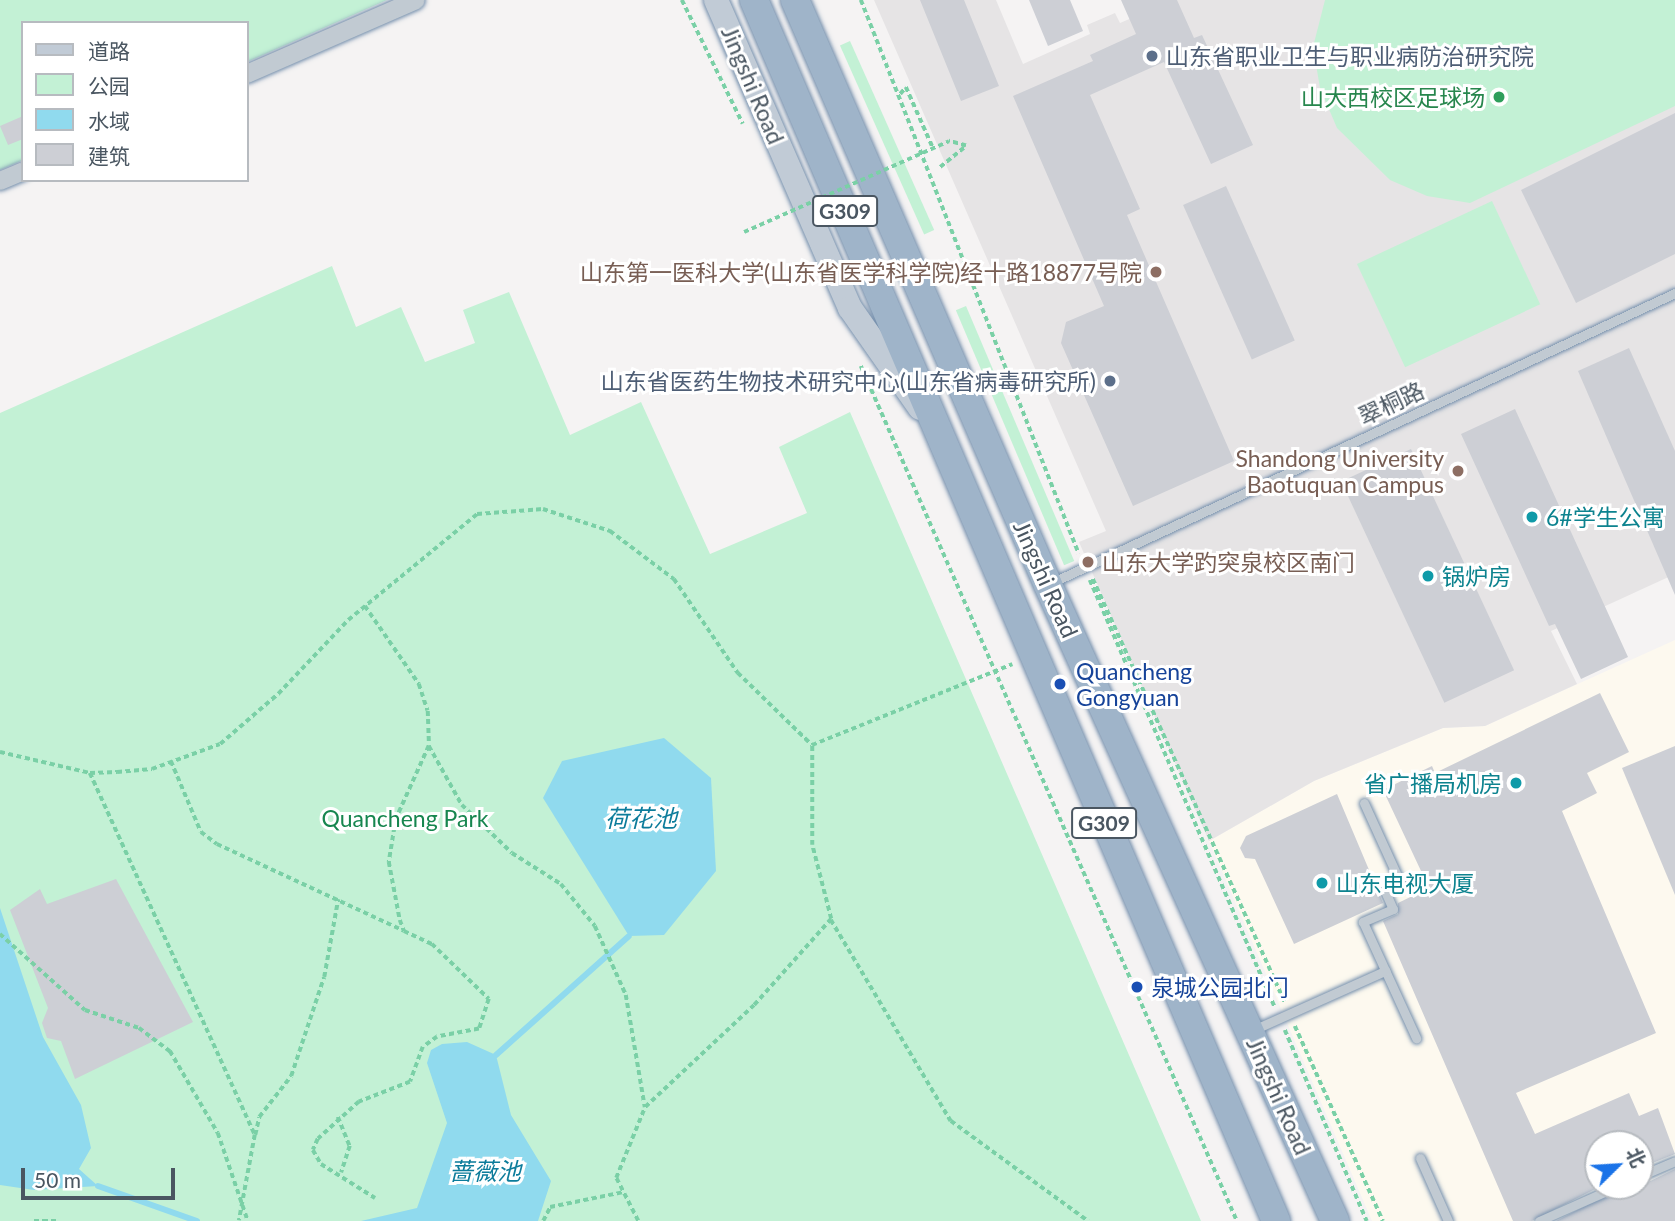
<!DOCTYPE html>
<meta charset="utf-8">
<style>
body{margin:0}
#map{position:relative;width:1675px;height:1221px;overflow:hidden;background:#f5f3f3;font-family:Lato,"Noto Sans SC",sans-serif}
div>[style]{position:absolute}
.commercial>*{inset:0;background:#fdf9ef}
.education>*{inset:0;background:#e6e4e5}
.green>*{inset:0;background:#c3f1d5;transform-origin:0 0}
.water>*{inset:0;background:#90daee}
.stream>*{height:6px;margin:-3px;padding:0 3px;transform-origin:3px;border-radius:3px;background:#90daee}
.building>*{inset:0;background:#cdcfd5;transform-origin:0 0}
.path>*{height:3.5px;margin-top:-1.75px;transform-origin:0;background:repeating-linear-gradient(90deg,#7ad0a6 0 5px,transparent 0 8.5px)}
.roads{filter:drop-shadow(0 0 2px #7690ad) drop-shadow(0 0 2px #7690ad)}
.service>*{height:9px;margin:-4.5px;padding:0 4.5px;transform-origin:4.5px;border-radius:4.5px;background:#c1cad2}
.minor>*{height:18px;margin:-9px;padding:0 9px;transform-origin:9px;border-radius:9px;background:#c1cad2}
.secondary>*{height:24px;margin:-12px;padding:0 12px;transform-origin:12px;border-radius:12px;background:#c1cbd6}
.trunk>*{height:28px;margin:-14px;padding:0 14px;transform-origin:14px;border-radius:14px;background:#9fb4c9}
.path-bridge>*{height:3.5px;margin-top:-1.75px;transform-origin:0;background:repeating-linear-gradient(90deg,#7ad0a6 0 5px,transparent 0 8.5px)}
.dots>*{width:19px;height:19px;translate:-50% -50%;box-sizing:border-box;border:4px solid #fff;border-radius:50%}
span{translate:-50% -50%;white-space:nowrap;text-align:center;line-height:1.15;-webkit-text-stroke:6px #fff;paint-order:stroke}
.shield-label span{padding:2px 5px;background:#fff;border:2px solid;border-radius:5px;-webkit-text-stroke-width:0}
.shield-label{font-size:21px;color:#4a5661;font-weight:700}
.service-label{font-size:23px;color:#4e5e75}
.left{translate:0 -50%;text-align:left}
.right{translate:-100% -50%;text-align:right}
.street-label{font-size:23px;color:#4a5661}
.leisure-label{font-size:23px;color:#27864d}
.education-label{font-size:23px;color:#785e54}
.culture-label{font-size:23px;color:#0d838f}
.transit-label{font-size:23px;color:#164399}
.park-label{font-size:23px;color:#17864f}
.water-label{font-size:24px;color:#0c7c9b;font-style:italic}
.legend{position:absolute;left:21px;top:21px;width:228px;height:161px;box-sizing:border-box;background:#fff;border:2px solid #b7bbc0;margin:0;padding:9px 12px;list-style:none;font-size:21px;color:#4a5661}
.legend li{display:flex;align-items:center;gap:14px;height:35px}
.legend b{width:35px;border:2px solid #b7bbc0}
.north{position:absolute;left:1584px;top:1130px;width:70px;height:70px;box-sizing:border-box;background:#fff;border:2px solid #b7bbc0;border-radius:50%;rotate:66deg;font-size:19px;font-weight:700;line-height:28px;text-align:center;color:#4a5661}
.north::after{content:'';display:block;margin:auto;width:24px;height:32px;background:#1a73e8;clip-path:polygon(50% 0,100% 100%,50% 72%,0 100%)}
.scale{position:absolute;left:21px;top:1168px;width:154px;height:32px;box-sizing:border-box;border:4px solid #4a5661;border-top:0;padding-left:9px;font-size:21px;line-height:24px;white-space:nowrap;color:#4a5661;-webkit-text-stroke:5px #fff;paint-order:stroke}
</style>
<div id="map">
<div class="commercial">
<div style="clip-path:polygon(evenodd,1675px 640px,1675px 1221px,1372px 1221px,1209px 841px,1314px 781px,1443px 728px,1485px 726px,1675px 640px,1598px 1144px,1640px 1144px,1640px 1186px,1598px 1186px,1598px 1144px)"></div>
</div>
<div class="education">
<div style="clip-path:polygon(874px 0,996px 0,1023px 64px,1090px 34px,1087px 25px,1115px 13px,1120px 23px,1174px 0,1675px 0,1675px 574px,1551px 631px,1577px 684px,1485px 726px,1443px 728px,1314px 781px,1209px 841px,1079px 542px,1106px 531px)"></div>
</div>
<div class="green">
<div style="clip-path:polygon(0 0,387px 0,247px 62px,247px 23px,23px 23px,23px 160px,0 170px)"></div>
<div style="clip-path:polygon(1325px 0,1675px 0,1675px 106px,1470px 203px,1427px 196px,1390px 180px,1337px 128px,1320px 88px,1313px 47px)"></div>
<div style="left:850px;top:41px;width:207px;height:11px;rotate:66deg"></div>
<div style="left:1492px;top:201px;width:114px;height:149px;rotate:65deg"></div>
<div style="clip-path:polygon(332px 266px,356px 327px,401px 307px,425px 362px,475px 343px,463px 310px,509px 292px,570px 435px,641px 402px,710px 554px,807px 513px,779px 447px,850px 412px,1201px 1221px,0 1221px,0 413px)"></div>
<div style="left:966px;top:306px;width:277px;height:11px;rotate:67deg"></div>
</div>
<div class="water">
<div style="clip-path:polygon(664px 738px,711px 778px,716px 871px,664px 935px,629px 936px,543px 798px,562px 761px)"></div>
<div style="clip-path:polygon(0 908px,43px 1037px,81px 1105px,91px 1148px,79px 1169px,98px 1186px,34px 1190px,0 1185px)"></div>
<div style="clip-path:polygon(467px 1042px,496px 1055px,511px 1115px,551px 1181px,538px 1221px,361px 1221px,417px 1208px,447px 1123px,427px 1063px,431px 1050px,442px 1044px)"></div>
</div>
<div class="stream">
<div style="left:496px;top:1055px;width:178px;rotate:-41.8deg"></div>
<div style="left:98px;top:1186px;width:105px;rotate:19.5deg"></div>
</div>
<div class="building">
<div style="clip-path:polygon(920px 0,964px 0,999px 86px,961px 101px)"></div>
<div style="clip-path:polygon(1029px 0,1070px 0,1083px 31px,1048px 46px)"></div>
<div style="clip-path:polygon(1121px 0,1177px 0,1194px 38px,1202px 35px,1253px 145px,1211px 164px,1164px 62px,1090px 95px,1140px 209px,1127px 215px,1234px 461px,1133px 506px,1061px 343px,1066px 322px,1104px 306px,1013px 96px,1093px 61px,1090px 55px,1136px 34px)"></div>
<div style="clip-path:polygon(1675px 113px,1675px 254px,1576px 303px,1521px 190px)"></div>
<div style="clip-path:polygon(23px 116px,23px 139px,8px 145px,0 126px)"></div>
<div style="left:1226px;top:186px;width:169px;height:47px;rotate:66deg"></div>
<div style="clip-path:polygon(1629px 348px,1675px 451px,1675px 595px,1578px 371px)"></div>
<div style="clip-path:polygon(1515px 409px,1628px 657px,1581px 679px,1555px 624px,1549px 626px,1461px 434px)"></div>
<div style="left:1411px;top:449px;width:244px;height:77px;rotate:65deg"></div>
<div style="clip-path:polygon(1600px 693px,1629px 752px,1587px 773px,1597px 793px,1562px 811px,1656px 1033px,1516px 1093px,1535px 1134px,1629px 1093px,1639px 1116px,1658px 1108px,1675px 1154px,1640px 1168px,1640px 1144px,1598px 1144px,1601px 1186px,1532px 1221px,1513px 1221px,1383px 921px,1398px 914px,1398px 903px,1429px 888px,1383px 790px,1432px 766px,1435px 773px)"></div>
<div style="clip-path:polygon(1675px 746px,1675px 895px,1622px 768px)"></div>
<div style="clip-path:polygon(1337px 794px,1383px 903px,1294px 944px,1255px 859px,1245px 858px,1240px 848px,1246px 836px)"></div>
<div style="clip-path:polygon(116px 879px,193px 1022px,75px 1079px,61px 1041px,47px 1038px,42px 1023px,48px 1008px,10px 910px,40px 889px,47px 904px)"></div>
<div style="clip-path:polygon(1675px 1169px,1675px 1221px,1556px 1221px,1625px 1186px,1640px 1186px)"></div>
</div>
<div class="path">
<div style="left:682px;top:0;width:138px;rotate:63.8deg"></div>
<div style="left:861px;top:0;width:595px;rotate:68.52deg"></div>
<div style="left:900px;top:94px;width:9px;rotate:-49deg"></div>
<div style="left:906px;top:87px;width:67px;rotate:66.1deg"></div>
<div style="left:940px;top:167px;width:33px;rotate:-39deg"></div>
<div style="left:966px;top:146px;width:18px;rotate:-164deg"></div>
<div style="left:861px;top:366px;width:934px;rotate:66.26deg"></div>
<div style="left:1093px;top:579px;width:465px;rotate:65.6deg"></div>
<div style="left:1090px;top:580px;width:465px;rotate:66.6deg"></div>
<div style="left:365px;top:606px;width:95px;rotate:55.3deg"></div>
<div style="left:419px;top:684px;width:28px;rotate:72deg"></div>
<div style="left:428px;top:711px;width:35px;rotate:88deg"></div>
<div style="left:429px;top:746px;width:80px;rotate:114.3deg"></div>
<div style="left:396px;top:819px;width:44px;rotate:99.2deg"></div>
<div style="left:389px;top:862px;width:59px;rotate:79.3deg"></div>
<div style="left:400px;top:920px;width:12px;rotate:70deg"></div>
<div style="left:404px;top:931px;width:31px;rotate:25deg"></div>
<div style="left:432px;top:944px;width:79px;rotate:44deg"></div>
<div style="left:489px;top:999px;width:32px;rotate:108deg"></div>
<div style="left:479px;top:1029px;width:43px;rotate:169.2deg"></div>
<div style="left:437px;top:1037px;width:17px;rotate:144deg"></div>
<div style="left:423px;top:1047px;width:37px;rotate:110deg"></div>
<div style="left:410px;top:1082px;width:55px;rotate:158.6deg"></div>
<div style="left:359px;top:1102px;width:55px;rotate:137.9deg"></div>
<div style="left:318px;top:1139px;width:12px;rotate:114deg"></div>
<div style="left:313px;top:1150px;width:16px;rotate:60deg"></div>
<div style="left:321px;top:1164px;width:64px;rotate:32.2deg"></div>
<div style="left:429px;top:746px;width:68px;rotate:60.8deg"></div>
<div style="left:462px;top:805px;width:69px;rotate:43.8deg"></div>
<div style="left:512px;top:853px;width:58px;rotate:32.3deg"></div>
<div style="left:561px;top:884px;width:54px;rotate:51deg"></div>
<div style="left:595px;top:926px;width:76px;rotate:65.8deg"></div>
<div style="left:626px;top:995px;width:114px;rotate:80.4deg"></div>
<div style="left:0;top:752px;width:92px;rotate:13.1deg"></div>
<div style="left:90px;top:773px;width:27px;rotate:-2deg"></div>
<div style="left:117px;top:772px;width:35px;rotate:-5deg"></div>
<div style="left:152px;top:769px;width:72px;rotate:-20.2deg"></div>
<div style="left:220px;top:744px;width:77px;rotate:-40.8deg"></div>
<div style="left:278px;top:694px;width:102px;rotate:-46.6deg"></div>
<div style="left:348px;top:620px;width:167px;rotate:-39.4deg"></div>
<div style="left:477px;top:514px;width:66px;rotate:-4.3deg"></div>
<div style="left:543px;top:509px;width:71px;rotate:18.2deg"></div>
<div style="left:610px;top:531px;width:80px;rotate:36.9deg"></div>
<div style="left:674px;top:579px;width:114px;rotate:55.8deg"></div>
<div style="left:738px;top:673px;width:103px;rotate:44.2deg"></div>
<div style="left:171px;top:761px;width:77px;rotate:67.1deg"></div>
<div style="left:201px;top:832px;width:20px;rotate:37deg"></div>
<div style="left:217px;top:844px;width:206px;rotate:24.9deg"></div>
<div style="left:90px;top:773px;width:398px;rotate:65.5deg"></div>
<div style="left:255px;top:1135px;width:87px;rotate:100.5deg"></div>
<div style="left:831px;top:920px;width:234px;rotate:59.2deg"></div>
<div style="left:951px;top:1121px;width:170px;rotate:36.1deg"></div>
<div style="left:1295px;top:1026px;width:214px;rotate:65.7deg"></div>
<div style="left:1285px;top:1030px;width:208px;rotate:66.8deg"></div>
<div style="left:338px;top:1117px;width:31px;rotate:68deg"></div>
<div style="left:350px;top:1146px;width:28px;rotate:108deg"></div>
<div style="left:255px;top:1135px;width:18px;rotate:-77deg"></div>
<div style="left:259px;top:1117px;width:52px;rotate:-52deg"></div>
<div style="left:291px;top:1076px;width:104px;rotate:-71.6deg"></div>
<div style="left:324px;top:977px;width:79px;rotate:-79.8deg"></div>
<div style="left:34px;top:1221px;width:24px"></div>
<div style="left:543px;top:1221px;width:16px;rotate:-63deg"></div>
<div style="left:550px;top:1207px;width:76px;rotate:-11.5deg"></div>
<div style="left:638px;top:1221px;width:48px;rotate:-117.1deg"></div>
<div style="left:616px;top:1178px;width:77px;rotate:-67.8deg"></div>
<div style="left:645px;top:1107px;width:149px;rotate:-43.1deg"></div>
<div style="left:754px;top:1005px;width:115px;rotate:-48.2deg"></div>
<div style="left:831px;top:919px;width:76px;rotate:-104.4deg"></div>
<div style="left:812px;top:845px;width:100px;rotate:-90deg"></div>
<div style="left:812px;top:745px;width:216px;rotate:-22deg"></div>
</div>
<div class="roads">
<div class="service">
<div style="left:1051px;top:583px;width:688px;rotate:-24.93deg"></div>
<div style="left:1364px;top:803px;width:87px;rotate:65.5deg"></div>
<div style="left:1400px;top:882px;width:17px;rotate:156deg"></div>
<div style="left:1384px;top:889px;width:22px;rotate:66deg"></div>
<div style="left:1393px;top:909px;width:33px;rotate:157deg"></div>
<div style="left:1363px;top:922px;width:128px;rotate:65.4deg"></div>
<div style="left:1253px;top:1030px;width:145px;rotate:-24.1deg"></div>
<div style="left:1420px;top:1158px;width:69px;rotate:66deg"></div>
<div style="left:1640px;top:1176px;width:38px;rotate:-23deg"></div>
<div style="left:1539px;top:1221px;width:86px;rotate:-23.9deg"></div>
</div>
<div class="minor">
<div style="left:247px;top:74px;width:184px;rotate:-23.6deg"></div>
<div style="left:0;top:181px;width:25px;rotate:-23deg"></div>
</div>
<div class="secondary">
<div style="left:716px;top:0;width:336px;rotate:66.5deg"></div>
<div style="left:850px;top:308px;width:122px;rotate:55deg"></div>
</div>
<div class="trunk">
<div style="left:754px;top:0;width:1328px;rotate:66.85deg"></div>
<div style="left:795px;top:0;width:637px;rotate:66.61deg"></div>
<div style="left:1048px;top:585px;width:698px;rotate:65.71deg"></div>
</div>
</div>
<div class="path-bridge">
<div style="left:744px;top:232px;width:224px;rotate:-23.9deg"></div>
<div style="left:0;top:934px;width:114px;rotate:41.8deg"></div>
<div style="left:85px;top:1010px;width:57px;rotate:18.4deg"></div>
<div style="left:139px;top:1028px;width:39px;rotate:37deg"></div>
<div style="left:170px;top:1051px;width:95px;rotate:59.7deg"></div>
<div style="left:218px;top:1133px;width:93px;rotate:71.2deg"></div>
</div>
<div class="dots">
<div style="left:1152px;top:56px;background:#5c6f8a"></div>
<div style="left:1499px;top:97px;background:#2e9e5b"></div>
<div style="left:1156px;top:272px;background:#8d6e63"></div>
<div style="left:1110px;top:381px;background:#5c6f8a"></div>
<div style="left:1458px;top:471px;background:#8d6e63"></div>
<div style="left:1532px;top:517px;background:#0f9aa8"></div>
<div style="left:1088px;top:562px;background:#8d6e63"></div>
<div style="left:1428px;top:576px;background:#0f9aa8"></div>
<div style="left:1060px;top:684px;background:#1a4fb4"></div>
<div style="left:1516px;top:783px;background:#0f9aa8"></div>
<div style="left:1322px;top:883px;background:#0f9aa8"></div>
<div style="left:1137px;top:987px;background:#1a4fb4"></div>
</div>
<div class="shield-label">
<span style="left:845px;top:211px">G309</span>
<span style="left:1104px;top:823px">G309</span>
</div>
<div class="service-label">
<span class="left" style="left:1166px;top:56px">山东省职业卫生与职业病防治研究院</span>
<span class="right" style="left:1096px;top:381px">山东省医药生物技术研究中心(山东省病毒研究所)</span>
</div>
<div class="street-label">
<span style="left:753px;top:85px;rotate:67deg">Jingshi Road</span>
<span style="left:1391px;top:403px;rotate:-25deg">翠桐路</span>
<span style="left:1046px;top:579px;rotate:66deg">Jingshi Road</span>
<span style="left:1279px;top:1096px;rotate:66deg">Jingshi Road</span>
</div>
<div class="leisure-label">
<span class="right" style="left:1485px;top:97px">山大西校区足球场</span>
</div>
<div class="education-label">
<span class="right" style="left:1142px;top:272px">山东第一医科大学(山东省医学科学院)经十路18877号院</span>
<span class="right" style="left:1444px;top:471px">Shandong University<br>Baotuquan Campus</span>
<span class="left" style="left:1102px;top:562px">山东大学趵突泉校区南门</span>
</div>
<div class="culture-label">
<span class="left" style="left:1546px;top:517px">6#学生公寓</span>
<span class="left" style="left:1442px;top:576px">锅炉房</span>
<span class="right" style="left:1502px;top:783px">省广播局机房</span>
<span class="left" style="left:1336px;top:883px">山东电视大厦</span>
</div>
<div class="transit-label">
<span class="left" style="left:1076px;top:684px">Quancheng<br>Gongyuan</span>
<span class="left" style="left:1151px;top:987px">泉城公园北门</span>
</div>
<div class="park-label">
<span style="left:405px;top:818px">Quancheng Park</span>
</div>
<div class="water-label">
<span style="left:641px;top:818px">荷花池</span>
<span style="left:485px;top:1171px">蔷薇池</span>
</div>
<ul class="legend">
<li><b style="height:9px;background:#c1cbd6"></b>道路</li>
<li><b style="height:19px;background:#c3f1d5"></b>公园</li>
<li><b style="height:19px;background:#90daee"></b>水域</li>
<li><b style="height:19px;background:#cdcfd5"></b>建筑</li>
</ul>
<div class="north">北</div>
<div class="scale">50 m</div>
</div>
